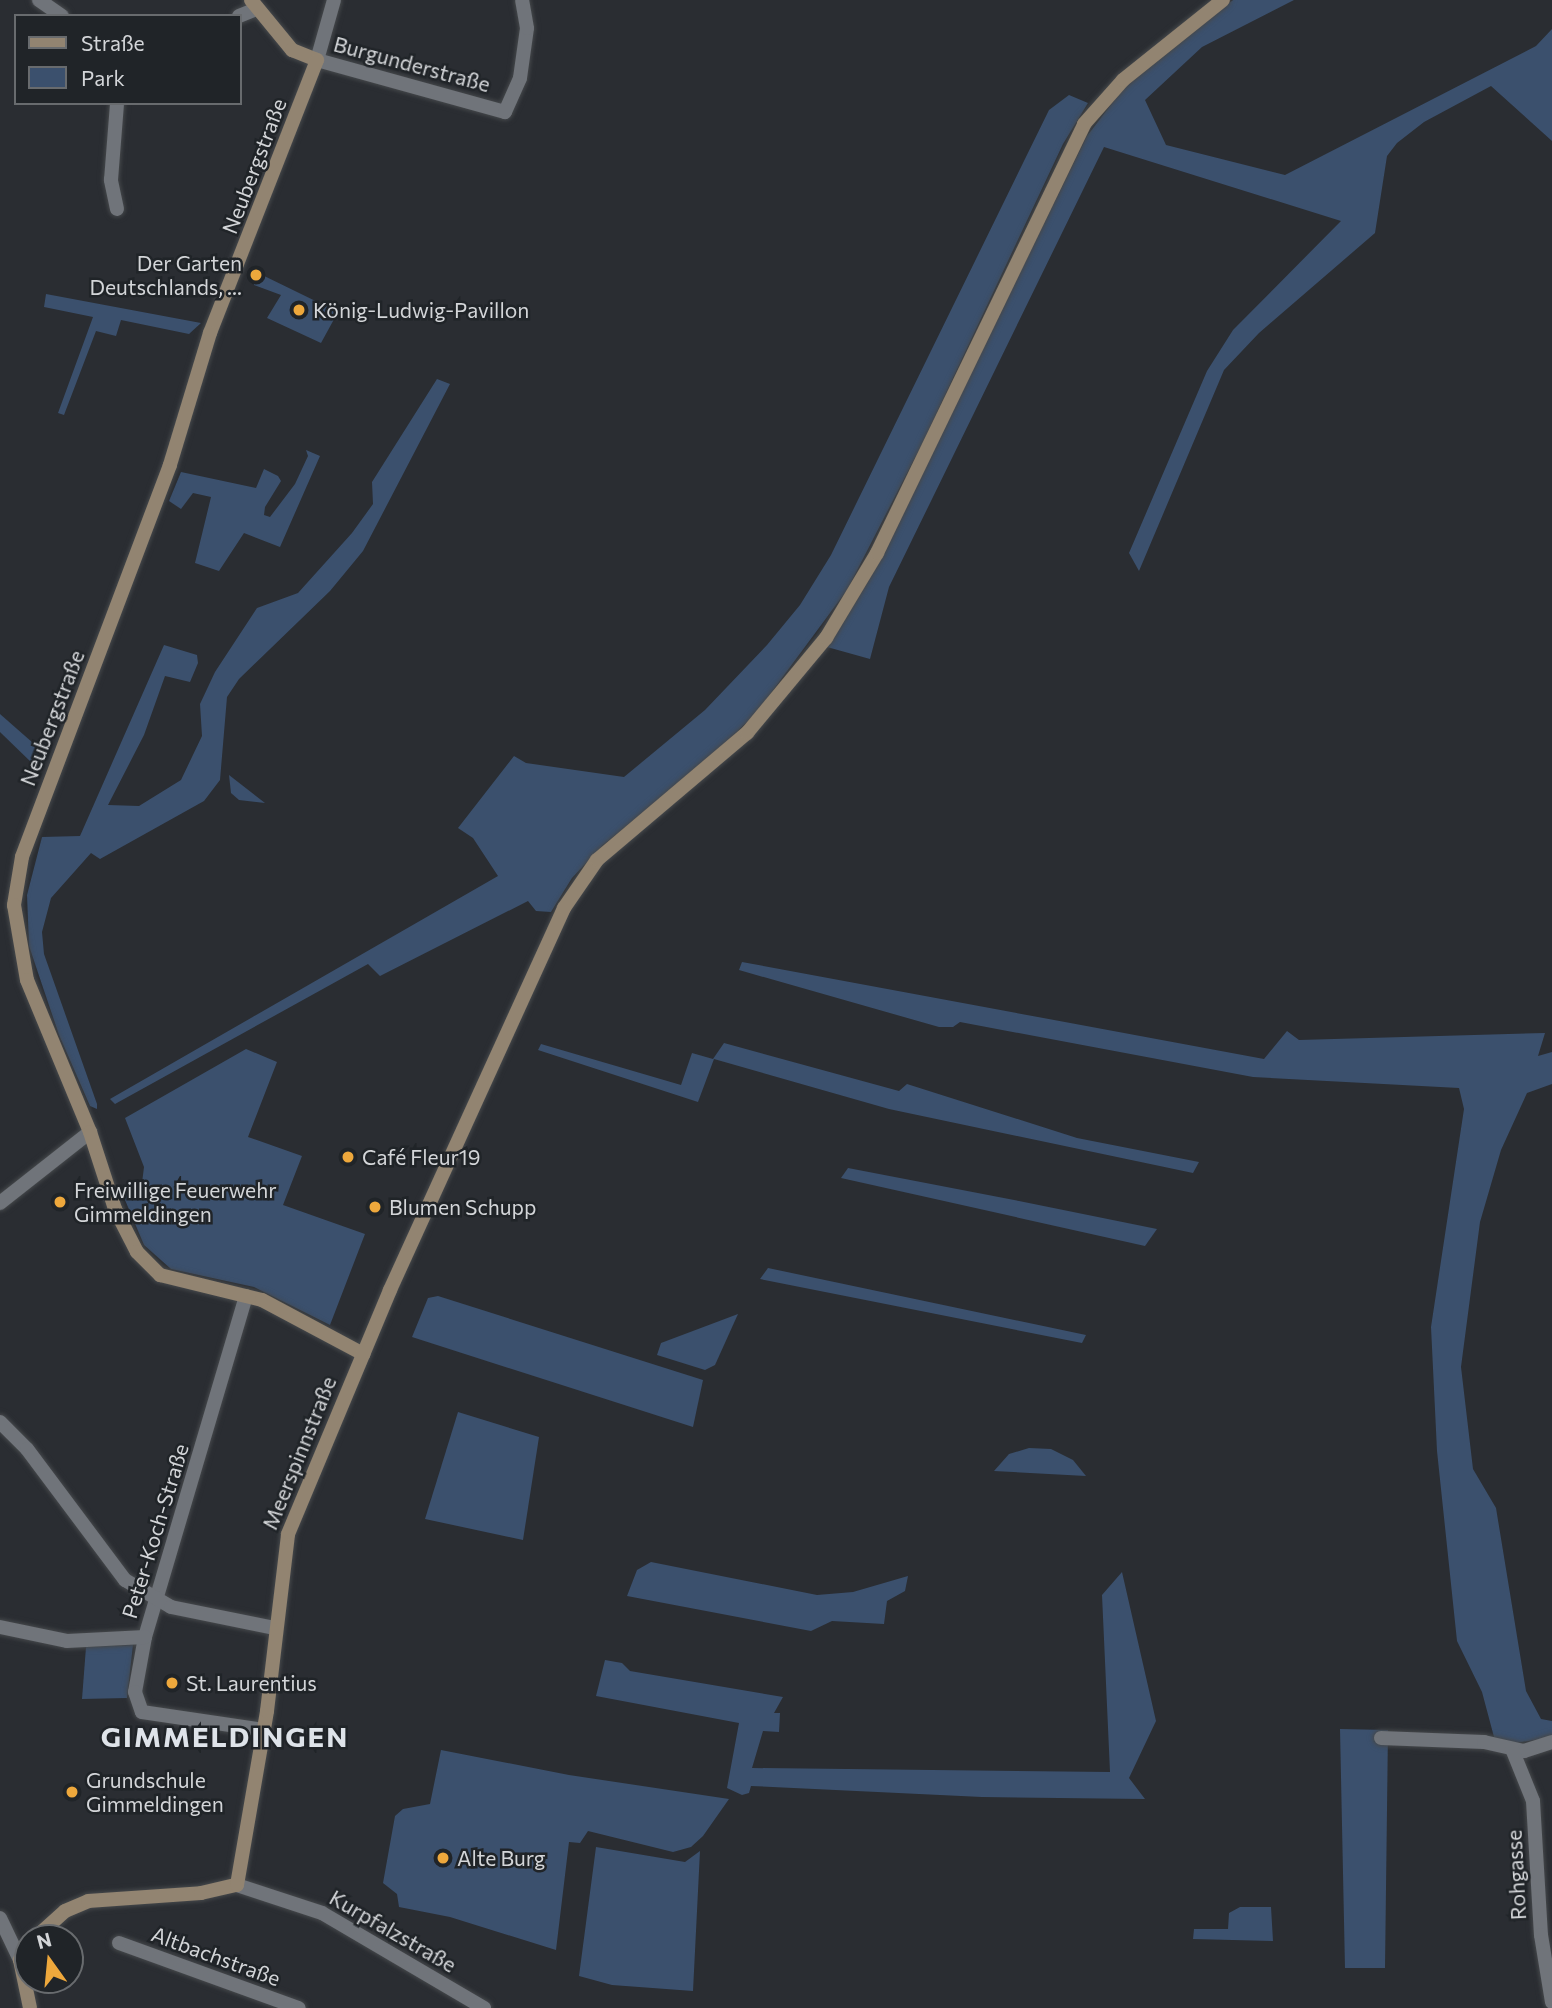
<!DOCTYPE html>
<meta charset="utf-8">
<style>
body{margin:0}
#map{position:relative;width:1552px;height:2008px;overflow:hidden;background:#2a2d32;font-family:Commissioner,sans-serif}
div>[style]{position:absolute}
.green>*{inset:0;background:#3b506d}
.roads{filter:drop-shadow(0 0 2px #45484b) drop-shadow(0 0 2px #45484b)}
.street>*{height:14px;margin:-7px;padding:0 7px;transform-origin:7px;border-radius:7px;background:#70747a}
.secondary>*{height:14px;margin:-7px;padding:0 7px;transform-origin:7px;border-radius:7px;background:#928471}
.dots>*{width:19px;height:19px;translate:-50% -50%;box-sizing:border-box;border:4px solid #202428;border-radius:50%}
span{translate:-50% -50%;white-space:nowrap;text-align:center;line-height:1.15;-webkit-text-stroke:5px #202428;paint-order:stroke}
.street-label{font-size:21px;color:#d3d5d8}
.poi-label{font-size:21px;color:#d3d5d8}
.right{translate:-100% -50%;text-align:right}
.left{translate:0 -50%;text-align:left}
.district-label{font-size:28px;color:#dee3e9;font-weight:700;letter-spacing:2px}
.legend{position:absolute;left:14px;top:14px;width:228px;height:91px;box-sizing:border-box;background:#202428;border:2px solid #686b6e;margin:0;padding:9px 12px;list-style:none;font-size:21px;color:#d3d5d8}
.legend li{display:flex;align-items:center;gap:14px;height:35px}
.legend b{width:35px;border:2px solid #686b6e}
.north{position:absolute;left:14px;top:1924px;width:70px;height:70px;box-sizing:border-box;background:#202428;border:2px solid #686b6e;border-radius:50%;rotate:345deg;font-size:19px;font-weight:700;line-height:28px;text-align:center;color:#d3d5d8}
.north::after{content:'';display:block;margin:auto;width:24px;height:32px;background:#eea83c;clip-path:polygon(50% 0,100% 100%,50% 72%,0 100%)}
</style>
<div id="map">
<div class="green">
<div style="clip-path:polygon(1233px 0,1294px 0,1202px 47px,1145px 100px,1166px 145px,1285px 175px,1536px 46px,1552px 29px,1552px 141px,1491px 86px,1424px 122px,1397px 143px,1387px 156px,1375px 233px,1259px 333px,1224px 370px,1139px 571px,1129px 553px,1207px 371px,1233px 330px,1341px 221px,1104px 147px,889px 587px,870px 659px,827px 647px,868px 582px,1087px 136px,1123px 89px)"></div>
<div style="clip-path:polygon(1069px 95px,1088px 103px,1063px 144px,922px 444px,847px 590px,756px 713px,710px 758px,603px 845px,572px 878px,551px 912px,536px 911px,528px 901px,380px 976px,368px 964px,115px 1104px,110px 1099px,498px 876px,473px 838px,458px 828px,514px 756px,526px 763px,624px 777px,705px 710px,767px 645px,800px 605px,831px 555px,1049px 110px)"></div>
<div style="clip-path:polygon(254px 271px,338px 312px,321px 343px,267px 318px,281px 295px,254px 285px)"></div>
<div style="clip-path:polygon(46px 294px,201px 323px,189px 334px,121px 320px,116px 336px,96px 331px,64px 415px,58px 413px,93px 317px,44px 307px)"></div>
<div style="clip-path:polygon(437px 379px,450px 384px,363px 551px,330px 591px,239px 679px,227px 697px,220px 780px,204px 801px,100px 859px,91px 853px,51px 898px,42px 932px,44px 954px,97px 1104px,97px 1109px,90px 1106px,59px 1035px,29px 946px,27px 895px,42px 837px,80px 836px,164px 645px,197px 655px,198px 663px,190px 682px,165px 676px,144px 735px,108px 805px,139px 806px,181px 780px,202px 736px,200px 704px,215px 672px,257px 608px,298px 593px,352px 533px,373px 504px,372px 482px)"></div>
<div style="clip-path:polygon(306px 450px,320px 456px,280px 547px,244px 533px,219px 571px,195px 563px,211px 497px,193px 493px,181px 509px,169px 501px,181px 472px,256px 488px,264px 469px,278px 476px,281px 481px,265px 507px,264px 515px,270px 517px,295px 484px,308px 456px)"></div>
<div style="clip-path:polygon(0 714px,41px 750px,34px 765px,0 732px)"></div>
<div style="clip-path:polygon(229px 775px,265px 803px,239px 800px,231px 793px)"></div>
<div style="clip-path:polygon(742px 962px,1264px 1059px,1287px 1031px,1299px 1040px,1545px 1033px,1538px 1056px,1552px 1052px,1552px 1084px,1527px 1093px,1501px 1150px,1480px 1222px,1461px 1367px,1473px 1469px,1496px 1508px,1526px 1691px,1541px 1719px,1552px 1721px,1552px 1737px,1516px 1743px,1494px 1737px,1482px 1692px,1457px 1641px,1437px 1451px,1431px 1327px,1464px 1109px,1459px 1088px,1253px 1077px,960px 1022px,953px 1027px,939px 1027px,739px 970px)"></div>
<div style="clip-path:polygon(724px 1043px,899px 1091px,907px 1084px,1077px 1138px,1199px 1162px,1193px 1173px,889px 1109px,714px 1059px,698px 1102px,538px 1050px,541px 1044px,681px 1085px,692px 1053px,713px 1059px)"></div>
<div style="clip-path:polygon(246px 1049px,277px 1062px,248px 1137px,302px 1156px,283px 1205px,365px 1234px,330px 1325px,254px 1287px,171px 1269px,144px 1245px,125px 1200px,127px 1181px,142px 1183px,144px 1167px,125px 1118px)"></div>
<div style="clip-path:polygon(848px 1168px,1019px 1201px,1157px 1229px,1145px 1246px,841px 1178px)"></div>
<div style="clip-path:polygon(768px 1268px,1086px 1335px,1082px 1343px,760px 1279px)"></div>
<div style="clip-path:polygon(438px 1296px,703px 1380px,693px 1427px,412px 1337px,428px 1298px)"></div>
<div style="clip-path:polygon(738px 1314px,715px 1365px,705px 1370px,657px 1355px,661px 1343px)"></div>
<div style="clip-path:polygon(458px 1412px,539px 1437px,523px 1540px,425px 1519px)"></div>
<div style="clip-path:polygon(1029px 1448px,1051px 1449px,1073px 1460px,1086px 1476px,994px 1471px,1009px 1454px)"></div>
<div style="clip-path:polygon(651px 1562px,817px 1595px,853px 1592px,908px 1576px,905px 1591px,887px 1601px,884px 1624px,832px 1621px,811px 1631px,627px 1596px,637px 1570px)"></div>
<div style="clip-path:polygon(1122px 1572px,1156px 1721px,1129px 1778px,1145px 1799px,982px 1797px,751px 1786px,749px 1793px,742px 1795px,727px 1788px,739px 1723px,596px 1696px,605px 1660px,622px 1663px,630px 1671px,783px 1697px,774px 1713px,780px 1713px,779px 1732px,763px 1731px,752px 1768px,1110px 1772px,1102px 1595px)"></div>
<div style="clip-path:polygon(133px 1645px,127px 1698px,82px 1699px,86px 1647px)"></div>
<div style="clip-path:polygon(1340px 1729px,1388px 1730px,1385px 1968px,1345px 1968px)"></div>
<div style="clip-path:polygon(441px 1750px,569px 1775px,729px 1799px,703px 1836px,691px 1847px,673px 1852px,588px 1831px,580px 1843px,569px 1842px,556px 1950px,450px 1917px,399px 1907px,397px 1894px,383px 1883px,395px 1816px,403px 1809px,430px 1804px)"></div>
<div style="clip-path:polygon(596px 1847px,685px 1862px,700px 1851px,693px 1991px,612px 1985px,579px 1976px)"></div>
<div style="clip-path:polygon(1240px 1907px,1271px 1907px,1273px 1941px,1193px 1939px,1194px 1929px,1228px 1929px,1229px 1913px)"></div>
</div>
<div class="roads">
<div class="street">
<div style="left:39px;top:0;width:28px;rotate:35deg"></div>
<div style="left:334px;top:0;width:62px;rotate:105.8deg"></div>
<div style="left:317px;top:60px;width:195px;rotate:15.5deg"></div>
<div style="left:505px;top:112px;width:37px;rotate:-66deg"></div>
<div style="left:520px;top:78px;width:50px;rotate:-82deg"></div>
<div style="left:527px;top:28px;width:28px;rotate:-100deg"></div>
<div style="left:239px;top:16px;width:18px;rotate:-22deg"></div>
<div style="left:117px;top:209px;width:30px;rotate:-102deg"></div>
<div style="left:111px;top:180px;width:77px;rotate:-85.5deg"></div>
<div style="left:0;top:1203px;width:115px;rotate:-38.3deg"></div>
<div style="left:246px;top:1296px;width:356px;rotate:106.5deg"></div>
<div style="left:145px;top:1637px;width:56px;rotate:100.3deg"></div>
<div style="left:135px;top:1692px;width:21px;rotate:71deg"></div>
<div style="left:142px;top:1712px;width:123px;rotate:8.4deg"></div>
<div style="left:0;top:1422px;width:38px;rotate:45deg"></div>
<div style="left:27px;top:1449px;width:164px;rotate:53.2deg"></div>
<div style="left:125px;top:1580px;width:53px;rotate:30.4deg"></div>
<div style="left:171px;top:1607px;width:105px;rotate:11.5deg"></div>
<div style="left:0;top:1627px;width:68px;rotate:11.8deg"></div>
<div style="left:67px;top:1641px;width:78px;rotate:-2.9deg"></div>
<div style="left:1381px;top:1738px;width:103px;rotate:2.2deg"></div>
<div style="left:1484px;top:1742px;width:41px;rotate:12.7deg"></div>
<div style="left:1524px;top:1751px;width:29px;rotate:-18deg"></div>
<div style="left:1512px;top:1749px;width:56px;rotate:68deg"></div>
<div style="left:1533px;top:1801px;width:134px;rotate:86.6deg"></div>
<div style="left:1541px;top:1935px;width:68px;rotate:80.7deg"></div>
<div style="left:237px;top:1885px;width:89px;rotate:18.2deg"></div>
<div style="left:322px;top:1913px;width:188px;rotate:30.4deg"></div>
<div style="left:0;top:1918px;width:47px;rotate:64.5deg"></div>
<div style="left:119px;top:1943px;width:191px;rotate:19.9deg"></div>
</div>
<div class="secondary">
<div style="left:251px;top:0;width:65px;rotate:50.6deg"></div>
<div style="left:292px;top:50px;width:27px;rotate:22deg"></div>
<div style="left:317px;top:60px;width:293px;rotate:111.4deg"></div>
<div style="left:210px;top:333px;width:138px;rotate:106.9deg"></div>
<div style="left:170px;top:465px;width:419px;rotate:110.7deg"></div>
<div style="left:22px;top:857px;width:49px;rotate:99.5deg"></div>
<div style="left:14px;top:905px;width:76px;rotate:80.2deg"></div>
<div style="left:27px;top:980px;width:165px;rotate:67.5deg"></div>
<div style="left:90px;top:1132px;width:81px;rotate:72deg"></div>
<div style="left:115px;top:1209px;width:48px;rotate:62.9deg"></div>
<div style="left:137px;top:1252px;width:33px;rotate:45deg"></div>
<div style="left:160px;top:1275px;width:105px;rotate:13.8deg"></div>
<div style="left:262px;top:1300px;width:115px;rotate:28.1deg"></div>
<div style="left:35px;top:1938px;width:40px;rotate:-42deg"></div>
<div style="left:65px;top:1911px;width:25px;rotate:-23deg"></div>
<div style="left:88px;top:1901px;width:113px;rotate:-4deg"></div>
<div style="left:201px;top:1893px;width:37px;rotate:-13deg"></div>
<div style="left:237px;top:1885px;width:177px;rotate:-80.2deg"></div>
<div style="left:267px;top:1711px;width:178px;rotate:-83.2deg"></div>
<div style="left:288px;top:1534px;width:264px;rotate:-67.3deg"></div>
<div style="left:390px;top:1290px;width:420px;rotate:-65.5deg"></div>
<div style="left:564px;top:908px;width:58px;rotate:-55.5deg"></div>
<div style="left:597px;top:860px;width:197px;rotate:-40.3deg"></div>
<div style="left:747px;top:733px;width:124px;rotate:-50.3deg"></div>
<div style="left:826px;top:638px;width:99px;rotate:-59deg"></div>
<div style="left:877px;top:553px;width:476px;rotate:-64.2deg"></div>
<div style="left:1084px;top:124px;width:59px;rotate:-48.4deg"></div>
<div style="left:1123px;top:80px;width:128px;rotate:-38.7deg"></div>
<div style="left:28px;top:1946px;width:16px;rotate:120deg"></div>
<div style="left:20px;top:1960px;width:49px;rotate:78.2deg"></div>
</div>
</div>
<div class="dots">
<div style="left:256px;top:275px;background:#eea83c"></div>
<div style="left:299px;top:310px;background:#eea83c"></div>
<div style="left:348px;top:1157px;background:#eea83c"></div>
<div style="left:60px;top:1202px;background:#eea83c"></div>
<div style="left:375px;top:1207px;background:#eea83c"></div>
<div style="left:172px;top:1683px;background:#eea83c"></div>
<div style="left:72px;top:1792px;background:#eea83c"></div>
<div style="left:443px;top:1858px;background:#eea83c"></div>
</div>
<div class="street-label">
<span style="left:412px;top:64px;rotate:15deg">Burgunderstraße</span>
<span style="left:254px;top:166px;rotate:-69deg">Neubergstraße</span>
<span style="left:52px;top:718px;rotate:-69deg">Neubergstraße</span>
<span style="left:299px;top:1453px;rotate:-68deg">Meerspinnstraße</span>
<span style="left:155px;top:1531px;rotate:-73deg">Peter-Koch-Straße</span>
<span style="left:1516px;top:1875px;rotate:-93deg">Rohgasse</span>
<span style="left:393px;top:1931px;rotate:30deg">Kurpfalzstraße</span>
<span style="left:216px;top:1956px;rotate:20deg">Altbachstraße</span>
</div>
<div class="poi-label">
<span class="right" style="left:242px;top:275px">Der Garten<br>Deutschlands, ...</span>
<span class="left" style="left:313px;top:310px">König-Ludwig-Pavillon</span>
<span class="left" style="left:362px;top:1157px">Café Fleur19</span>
<span class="left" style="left:74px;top:1202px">Freiwillige Feuerwehr<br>Gimmeldingen</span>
<span class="left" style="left:389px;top:1207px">Blumen Schupp</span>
<span class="left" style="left:186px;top:1683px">St. Laurentius</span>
<span class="left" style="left:86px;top:1792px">Grundschule<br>Gimmeldingen</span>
<span class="left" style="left:457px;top:1858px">Alte Burg</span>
</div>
<div class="district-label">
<span style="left:225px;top:1736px">GIMMELDINGEN</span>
</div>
<ul class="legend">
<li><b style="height:9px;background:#928471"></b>Straße</li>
<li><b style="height:19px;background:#3b506d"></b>Park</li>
</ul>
<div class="north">N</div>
</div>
